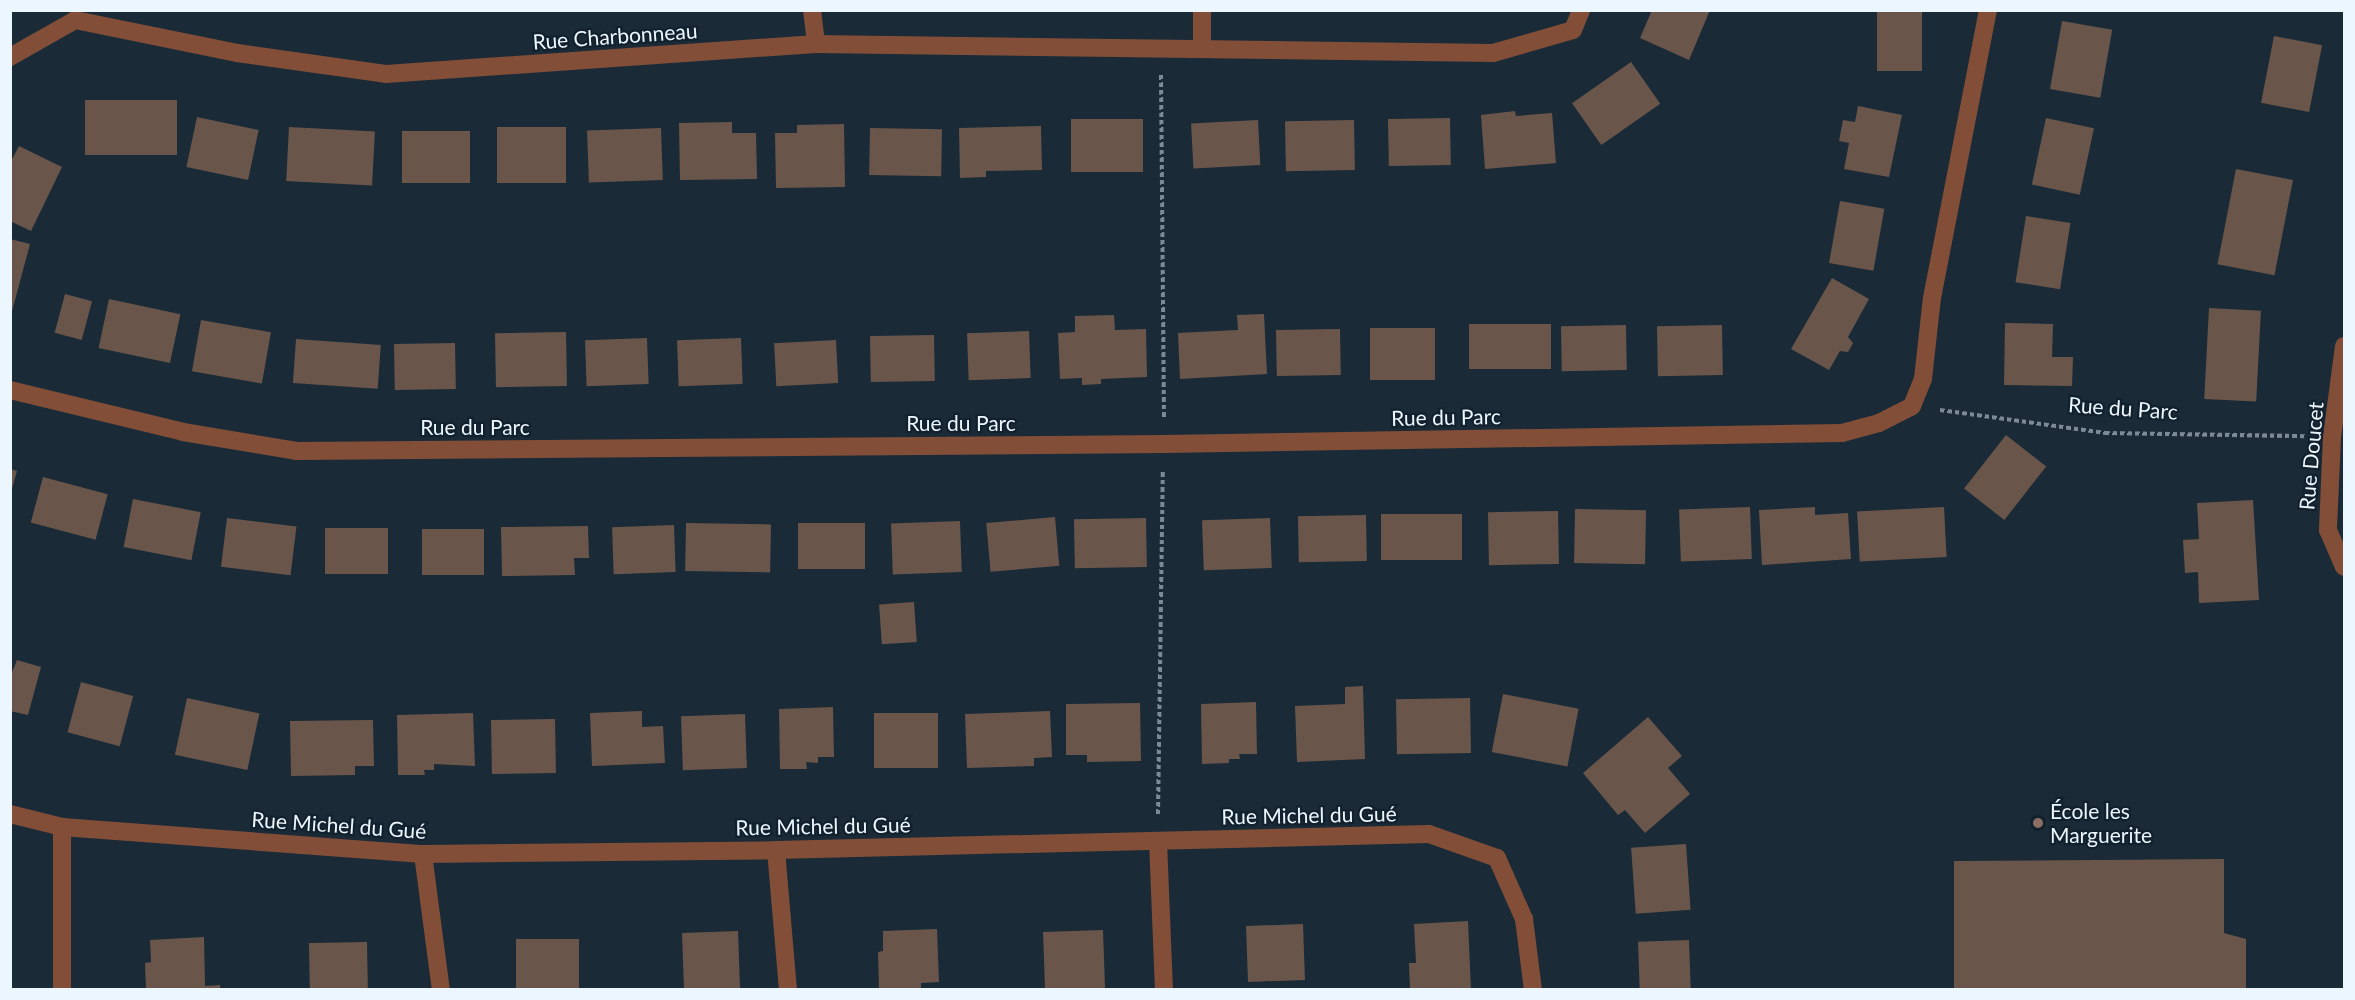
<!DOCTYPE html>
<meta charset="utf-8">
<style>
body{margin:0}
#map{position:relative;width:2355px;height:1000px;overflow:hidden;background:#1a2b37;font-family:Lato,sans-serif}
div>[style]{position:absolute}
.building>*{inset:0;background:#6a554b;transform-origin:0 0}
.path>*{height:4px;margin-top:-2px;transform-origin:0;background:repeating-linear-gradient(90deg,#7c8a95 0 4.5px,transparent 0 7.5px)}
.street>*{height:18px;margin:-9px;padding:0 9px;transform-origin:9px;border-radius:9px;background:#824e38}
.dots>*{width:16px;height:16px;translate:-50% -50%;box-sizing:border-box;border:3px solid #11212d;border-radius:50%}
span{translate:-50% -50%;white-space:nowrap;text-align:center;line-height:1.15;-webkit-text-stroke:4.5px #11212d;paint-order:stroke}
.street-label{font-size:21px;color:#ecf6ff}
.poi-label{font-size:21px;color:#ecf6ff}
.left{translate:0 -50%;text-align:left}
.frame{position:absolute;inset:0;border:12px solid #ecf6ff;pointer-events:none}
</style>
<div id="map">
<div class="building">
<div style="clip-path:polygon(1652px 10px,1710px 10px,1689px 60px,1640px 38px)"></div>
<div style="left:1877px;top:10px;width:45px;height:61px"></div>
<div style="left:2062px;top:21px;width:51px;height:69px;rotate:10deg"></div>
<div style="left:2274px;top:36px;width:49px;height:68px;rotate:11deg"></div>
<div style="left:1631px;top:62px;width:51px;height:72px;rotate:55deg"></div>
<div style="left:177px;top:100px;width:55px;height:92px;rotate:90deg"></div>
<div style="clip-path:polygon(1858px 106px,1902px 115px,1889px 177px,1844px 169px,1849px 143px,1839px 141px,1843px 120px,1855px 122px)"></div>
<div style="clip-path:polygon(1515px 111px,1516px 116px,1552px 113px,1556px 163px,1485px 169px,1481px 115px)"></div>
<div style="left:197px;top:117px;width:63px;height:51px;rotate:12deg"></div>
<div style="left:1450px;top:118px;width:47px;height:62px;rotate:89deg"></div>
<div style="left:2046px;top:118px;width:49px;height:68px;rotate:12deg"></div>
<div style="left:1143px;top:119px;width:53px;height:72px;rotate:90deg"></div>
<div style="left:1258px;top:120px;width:45px;height:67px;rotate:87deg"></div>
<div style="left:1354px;top:120px;width:50px;height:69px;rotate:89deg"></div>
<div style="clip-path:polygon(732px 122px,732px 133px,756px 133px,757px 179px,680px 180px,679px 123px)"></div>
<div style="clip-path:polygon(844px 124px,845px 187px,776px 188px,775px 133px,797px 133px,797px 125px)"></div>
<div style="clip-path:polygon(1041px 126px,1042px 170px,986px 171px,986px 177px,960px 178px,959px 128px)"></div>
<div style="left:289px;top:127px;width:86px;height:54px;rotate:3deg"></div>
<div style="left:566px;top:127px;width:56px;height:69px;rotate:90deg"></div>
<div style="left:661px;top:128px;width:52px;height:74px;rotate:88deg"></div>
<div style="left:870px;top:128px;width:72px;height:47px;rotate:1deg"></div>
<div style="left:402px;top:131px;width:68px;height:52px"></div>
<div style="clip-path:polygon(19px 146px,62px 167px,31px 231px,10px 221px,10px 163px)"></div>
<div style="left:2236px;top:169px;width:58px;height:97px;rotate:11deg"></div>
<div style="left:1840px;top:201px;width:45px;height:63px;rotate:10deg"></div>
<div style="left:2026px;top:216px;width:45px;height:67px;rotate:9deg"></div>
<div style="clip-path:polygon(10px 239px,30px 244px,11px 315px,10px 315px)"></div>
<div style="clip-path:polygon(1832px 278px,1869px 299px,1848px 337px,1853px 343px,1848px 352px,1840px 351px,1829px 370px,1791px 349px)"></div>
<div style="left:65px;top:294px;width:28px;height:40px;rotate:15deg"></div>
<div style="left:109px;top:299px;width:73px;height:50px;rotate:12deg"></div>
<div style="left:2209px;top:308px;width:52px;height:91px;rotate:3deg"></div>
<div style="clip-path:polygon(1264px 314px,1267px 374px,1180px 379px,1178px 333px,1238px 330px,1237px 315px)"></div>
<div style="clip-path:polygon(1114px 315px,1115px 330px,1146px 329px,1147px 377px,1101px 379px,1101px 384px,1082px 385px,1082px 378px,1060px 379px,1058px 333px,1075px 332px,1075px 316px)"></div>
<div style="left:201px;top:320px;width:71px;height:52px;rotate:10deg"></div>
<div style="clip-path:polygon(2005px 323px,2053px 324px,2052px 357px,2073px 357px,2072px 386px,2004px 385px)"></div>
<div style="left:1551px;top:324px;width:45px;height:82px;rotate:90deg"></div>
<div style="left:1626px;top:325px;width:45px;height:65px;rotate:89deg"></div>
<div style="left:1722px;top:325px;width:50px;height:65px;rotate:89deg"></div>
<div style="left:1435px;top:328px;width:52px;height:65px;rotate:90deg"></div>
<div style="left:1340px;top:329px;width:46px;height:64px;rotate:89deg"></div>
<div style="left:1029px;top:331px;width:47px;height:62px;rotate:88deg"></div>
<div style="left:566px;top:332px;width:54px;height:71px;rotate:89deg"></div>
<div style="left:934px;top:335px;width:46px;height:64px;rotate:89deg"></div>
<div style="left:647px;top:338px;width:46px;height:62px;rotate:88deg"></div>
<div style="left:741px;top:338px;width:46px;height:64px;rotate:88deg"></div>
<div style="left:296px;top:339px;width:85px;height:44px;rotate:4deg"></div>
<div style="left:836px;top:340px;width:43px;height:62px;rotate:87deg"></div>
<div style="left:455px;top:343px;width:46px;height:61px;rotate:89deg"></div>
<div style="left:2006px;top:435px;width:51px;height:68px;rotate:38deg"></div>
<div style="clip-path:polygon(10px 469px,17px 471px,11px 492px,10px 492px)"></div>
<div style="left:43px;top:477px;width:67px;height:47px;rotate:15deg"></div>
<div style="left:133px;top:499px;width:69px;height:49px;rotate:11deg"></div>
<div style="clip-path:polygon(2253px 500px,2259px 600px,2199px 603px,2198px 572px,2185px 573px,2183px 540px,2199px 539px,2197px 503px)"></div>
<div style="left:1750px;top:507px;width:52px;height:71px;rotate:88deg"></div>
<div style="clip-path:polygon(1815px 507px,1815px 515px,1848px 513px,1851px 559px,1762px 565px,1759px 510px)"></div>
<div style="left:1944px;top:507px;width:50px;height:87px;rotate:87deg"></div>
<div style="left:1575px;top:509px;width:71px;height:54px;rotate:1deg"></div>
<div style="left:1558px;top:511px;width:53px;height:70px;rotate:89deg"></div>
<div style="left:1462px;top:514px;width:46px;height:81px;rotate:90deg"></div>
<div style="left:1366px;top:515px;width:46px;height:68px;rotate:89deg"></div>
<div style="left:1055px;top:517px;width:49px;height:69px;rotate:85deg"></div>
<div style="left:227px;top:518px;width:70px;height:49px;rotate:7deg"></div>
<div style="left:1146px;top:518px;width:49px;height:72px;rotate:89deg"></div>
<div style="left:1270px;top:518px;width:50px;height:68px;rotate:88deg"></div>
<div style="left:960px;top:521px;width:51px;height:69px;rotate:88deg"></div>
<div style="left:686px;top:523px;width:85px;height:48px;rotate:1deg"></div>
<div style="left:865px;top:523px;width:46px;height:67px;rotate:90deg"></div>
<div style="left:674px;top:525px;width:47px;height:62px;rotate:88deg"></div>
<div style="clip-path:polygon(588px 526px,589px 558px,574px 558px,575px 575px,502px 576px,501px 527px)"></div>
<div style="left:325px;top:528px;width:63px;height:46px"></div>
<div style="left:422px;top:529px;width:62px;height:46px"></div>
<div style="left:914px;top:602px;width:40px;height:35px;rotate:86deg"></div>
<div style="clip-path:polygon(17px 660px,41px 667px,28px 715px,10px 711px,10px 677px)"></div>
<div style="left:81px;top:682px;width:54px;height:52px;rotate:15deg"></div>
<div style="clip-path:polygon(1363px 686px,1365px 759px,1297px 762px,1295px 706px,1345px 704px,1345px 687px)"></div>
<div style="left:1503px;top:694px;width:77px;height:59px;rotate:11deg"></div>
<div style="left:187px;top:698px;width:74px;height:58px;rotate:12deg"></div>
<div style="left:1470px;top:698px;width:55px;height:74px;rotate:89deg"></div>
<div style="clip-path:polygon(1256px 702px,1257px 754px,1239px 754px,1240px 759px,1229px 759px,1229px 763px,1202px 764px,1201px 704px)"></div>
<div style="clip-path:polygon(1140px 703px,1141px 761px,1087px 762px,1087px 755px,1066px 755px,1066px 704px)"></div>
<div style="clip-path:polygon(833px 707px,834px 757px,818px 757px,818px 763px,806px 762px,807px 769px,780px 769px,779px 709px)"></div>
<div style="clip-path:polygon(642px 711px,642px 727px,663px 726px,665px 763px,592px 766px,590px 713px)"></div>
<div style="clip-path:polygon(1050px 711px,1052px 757px,1034px 758px,1034px 766px,967px 768px,965px 714px)"></div>
<div style="clip-path:polygon(473px 713px,475px 766px,434px 764px,434px 770px,424px 770px,425px 775px,398px 775px,397px 715px)"></div>
<div style="left:874px;top:713px;width:64px;height:55px"></div>
<div style="left:745px;top:714px;width:54px;height:64px;rotate:88deg"></div>
<div style="clip-path:polygon(1648px 717px,1682px 756px,1668px 768px,1690px 794px,1645px 833px,1625px 810px,1618px 815px,1583px 773px)"></div>
<div style="left:555px;top:719px;width:54px;height:64px;rotate:89deg"></div>
<div style="clip-path:polygon(373px 720px,374px 766px,355px 766px,355px 775px,291px 776px,290px 721px)"></div>
<div style="left:1686px;top:844px;width:66px;height:55px;rotate:86deg"></div>
<div style="clip-path:polygon(2224px 859px,2224px 933px,2246px 939px,2246px 990px,1954px 990px,1954px 861px)"></div>
<div style="clip-path:polygon(1468px 921px,1471px 990px,1410px 990px,1409px 963px,1416px 963px,1414px 924px)"></div>
<div style="left:1303px;top:924px;width:56px;height:57px;rotate:88deg"></div>
<div style="clip-path:polygon(937px 929px,939px 982px,921px 983px,921px 990px,879px 990px,878px 952px,883px 951px,883px 931px)"></div>
<div style="left:1103px;top:930px;width:60px;height:60px;rotate:88deg"></div>
<div style="left:738px;top:931px;width:59px;height:56px;rotate:88deg"></div>
<div style="clip-path:polygon(204px 937px,205px 986px,220px 985px,220px 990px,146px 990px,145px 963px,151px 962px,150px 940px)"></div>
<div style="left:516px;top:939px;width:63px;height:51px"></div>
<div style="left:1689px;top:940px;width:50px;height:51px;rotate:88deg"></div>
<div style="left:367px;top:942px;width:48px;height:58px;rotate:89deg"></div>
</div>
<div class="path">
<div style="left:1161px;top:75px;width:343px;rotate:89.5deg"></div>
<div style="left:1940px;top:410px;width:167px;rotate:7.9deg"></div>
<div style="left:2105px;top:433px;width:200px;rotate:0.9deg"></div>
<div style="left:1158px;top:814px;width:343px;rotate:-89.2deg"></div>
</div>
<div class="street">
<div style="left:812px;top:10px;width:34px;rotate:83deg"></div>
<div style="left:1202px;top:46px;width:36px;rotate:-90deg"></div>
<div style="left:10px;top:57px;width:75px;rotate:-29.6deg"></div>
<div style="left:75px;top:20px;width:165px;rotate:11.5deg"></div>
<div style="left:237px;top:53px;width:150px;rotate:8deg"></div>
<div style="left:386px;top:74px;width:431px;rotate:-4deg"></div>
<div style="left:816px;top:44px;width:677px;rotate:0.76deg"></div>
<div style="left:1493px;top:53px;width:83px;rotate:-16deg"></div>
<div style="left:1573px;top:30px;width:22px;rotate:-68deg"></div>
<div style="left:2344px;top:346px;width:92px;rotate:97.5deg"></div>
<div style="left:2332px;top:437px;width:93px;rotate:92.5deg"></div>
<div style="left:2328px;top:530px;width:40px;rotate:66.6deg"></div>
<div style="left:10px;top:390px;width:178px;rotate:13.6deg"></div>
<div style="left:183px;top:432px;width:115px;rotate:9.5deg"></div>
<div style="left:296px;top:451px;width:868px;rotate:-0.46deg"></div>
<div style="left:1164px;top:444px;width:678px;rotate:-0.93deg"></div>
<div style="left:1842px;top:433px;width:38px;rotate:-15deg"></div>
<div style="left:1879px;top:423px;width:37px;rotate:-27deg"></div>
<div style="left:1912px;top:406px;width:29px;rotate:-68deg"></div>
<div style="left:1923px;top:379px;width:81px;rotate:-83.7deg"></div>
<div style="left:1932px;top:298px;width:293px;rotate:-79deg"></div>
<div style="left:10px;top:814px;width:54px;rotate:14deg"></div>
<div style="left:62px;top:827px;width:362px;rotate:4.3deg"></div>
<div style="left:423px;top:854px;width:353px;rotate:-0.6deg"></div>
<div style="left:776px;top:850px;width:653px;rotate:-1.4deg"></div>
<div style="left:1429px;top:834px;width:72px;rotate:19.4deg"></div>
<div style="left:1497px;top:858px;width:67px;rotate:66.1deg"></div>
<div style="left:1524px;top:919px;width:72px;rotate:82.8deg"></div>
<div style="left:62px;top:827px;width:163px;rotate:90deg"></div>
<div style="left:1158px;top:841px;width:149px;rotate:87.7deg"></div>
<div style="left:776px;top:850px;width:141px;rotate:85.1deg"></div>
<div style="left:423px;top:854px;width:137px;rotate:82.5deg"></div>
</div>
<div class="dots">
<div style="left:2038px;top:823px;background:#8d6e63"></div>
</div>
<div class="street-label">
<span style="left:615px;top:36px;rotate:-4deg">Rue Charbonneau</span>
<span style="left:2123px;top:408px;rotate:4deg">Rue du Parc</span>
<span style="left:1446px;top:417px;rotate:-1deg">Rue du Parc</span>
<span style="left:961px;top:423px">Rue du Parc</span>
<span style="left:475px;top:427px">Rue du Parc</span>
<span style="left:2311px;top:456px;rotate:-85deg">Rue Doucet</span>
<span style="left:1309px;top:815px;rotate:-1deg">Rue Michel du Gué</span>
<span style="left:339px;top:825px;rotate:4deg">Rue Michel du Gué</span>
<span style="left:823px;top:826px;rotate:-1deg">Rue Michel du Gué</span>
</div>
<div class="poi-label">
<span class="left" style="left:2050px;top:823px">École les<br>Marguerite</span>
</div>
<div class="frame"></div>
</div>
